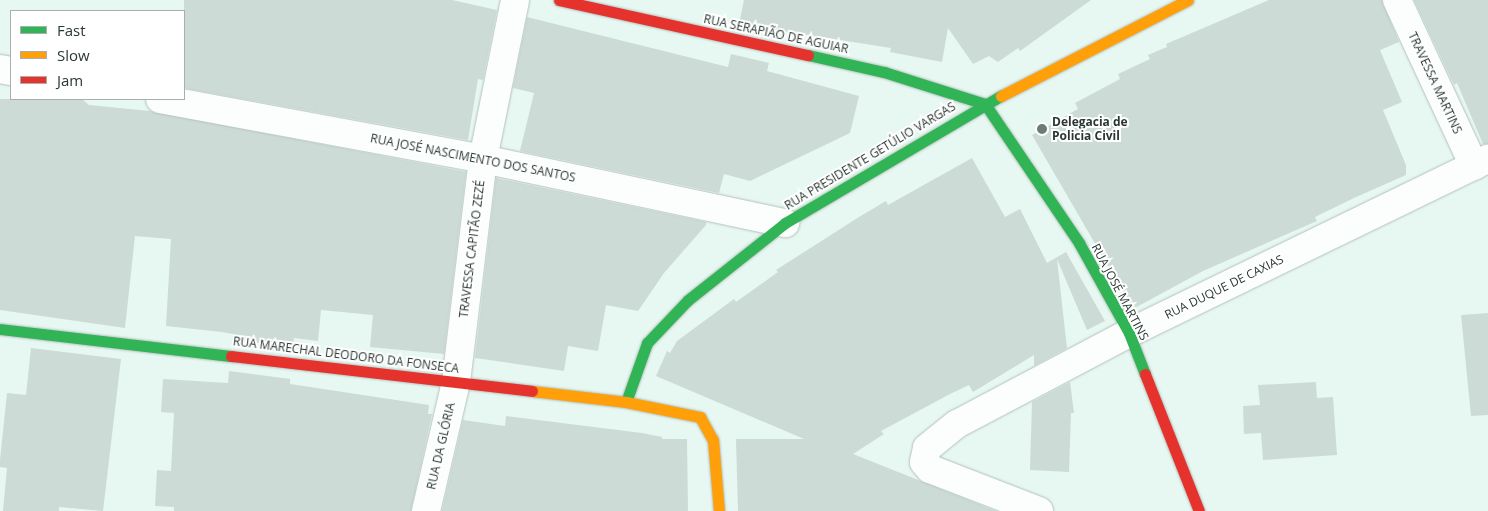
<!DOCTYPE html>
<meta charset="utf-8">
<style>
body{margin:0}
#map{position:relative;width:1488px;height:511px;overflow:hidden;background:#e7f7f1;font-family:"Open Sans",sans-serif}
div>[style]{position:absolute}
.building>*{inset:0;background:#cddbd6}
.roads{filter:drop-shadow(0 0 1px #b3c1bc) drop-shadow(0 0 1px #b3c1bc)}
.street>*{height:28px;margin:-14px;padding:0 14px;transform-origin:14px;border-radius:14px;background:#fbfefd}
.fast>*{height:11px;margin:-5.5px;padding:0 5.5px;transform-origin:5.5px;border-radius:5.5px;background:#30b455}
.slow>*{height:11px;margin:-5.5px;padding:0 5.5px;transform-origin:5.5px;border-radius:5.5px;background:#ff9f0a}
.jam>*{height:11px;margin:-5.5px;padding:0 5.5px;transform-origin:5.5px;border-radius:5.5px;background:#e5322d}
.dots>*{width:14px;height:14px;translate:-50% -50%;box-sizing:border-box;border:2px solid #fff;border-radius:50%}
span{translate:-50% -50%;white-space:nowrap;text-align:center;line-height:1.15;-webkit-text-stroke:4px #fff;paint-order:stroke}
.street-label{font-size:12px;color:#2a3832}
.poi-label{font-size:12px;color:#2a3832;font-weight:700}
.left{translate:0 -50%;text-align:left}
.legend{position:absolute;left:10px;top:10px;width:175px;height:90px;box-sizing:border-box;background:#fff;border:1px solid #aaafad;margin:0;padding:6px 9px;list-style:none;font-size:15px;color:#2a3832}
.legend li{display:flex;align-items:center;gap:10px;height:25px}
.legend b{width:25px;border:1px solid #aaafad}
</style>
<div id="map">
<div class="building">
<div style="clip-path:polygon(184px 0,452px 0,497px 10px,483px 80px,478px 79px,468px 140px,184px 88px)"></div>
<div style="clip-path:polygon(744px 0,1091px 0,1020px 51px,1018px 48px,998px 62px,989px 56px,973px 64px,948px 28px,942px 62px,890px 52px,891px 48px,739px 24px)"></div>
<div style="clip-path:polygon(1269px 0,1382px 0,1399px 42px,1380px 50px,1402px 102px,1383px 110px,1406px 165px,1406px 175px,1354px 198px,1315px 217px,1317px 221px,1203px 271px,1133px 309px,1032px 135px,1078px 109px,1075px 103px,1120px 79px,1118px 74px,1150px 59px,1148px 55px,1167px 47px,1166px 44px)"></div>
<div style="clip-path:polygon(1414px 0,1488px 0,1488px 144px,1483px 144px,1457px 83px,1454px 85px)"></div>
<div style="clip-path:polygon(527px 17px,728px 67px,731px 54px,769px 63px,767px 71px,859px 96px,850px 133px,750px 181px,724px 174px,719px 193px,520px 151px,534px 93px,513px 88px)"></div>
<div style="clip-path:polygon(0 99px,82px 99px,89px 105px,150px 111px,466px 172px,444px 354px,370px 347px,373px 315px,321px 310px,318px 341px,294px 338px,293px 347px,232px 340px,233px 334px,222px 332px,166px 326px,171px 239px,135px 236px,125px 328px,0 310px)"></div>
<div style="clip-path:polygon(972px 158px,1005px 217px,1020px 209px,1047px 263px,1066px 252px,1105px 321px,1087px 330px,1057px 259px,1067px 348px,1034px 366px,1034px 355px,973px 392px,969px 385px,950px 394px,881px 431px,884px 434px,853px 454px,996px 511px,738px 511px,736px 439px,804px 439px,656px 376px,667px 351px,670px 353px,677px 341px,734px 299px,736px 302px,778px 272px,776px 270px,859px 217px,886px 201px,888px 205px)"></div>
<div style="clip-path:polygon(496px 178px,706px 222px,706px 225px,664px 273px,638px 311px,606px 305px,598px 351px,568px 346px,564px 371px,475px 358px)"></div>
<div style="clip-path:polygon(1488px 313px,1488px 415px,1471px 416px,1461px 315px)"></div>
<div style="clip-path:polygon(31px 348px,121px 359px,103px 511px,59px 507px,59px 511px,3px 511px,7px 468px,0 467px,0 460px,7px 393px,26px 395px)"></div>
<div style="clip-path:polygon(229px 371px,290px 379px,290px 384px,429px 405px,428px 414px,432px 414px,411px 511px,174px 511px,174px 507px,155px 506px,157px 470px,171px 471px,174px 413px,161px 412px,163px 379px,228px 383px)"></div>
<div style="clip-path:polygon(1070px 382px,1074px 413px,1071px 413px,1069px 472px,1030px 470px,1032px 402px)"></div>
<div style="clip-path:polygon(1316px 382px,1317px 398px,1333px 397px,1337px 455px,1263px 460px,1261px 433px,1244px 434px,1243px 406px,1260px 405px,1258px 385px)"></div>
<div style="clip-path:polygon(506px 416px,642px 433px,662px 437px,662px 439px,687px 439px,688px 511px,442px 511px,463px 420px,505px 426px)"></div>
</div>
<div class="roads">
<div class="street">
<div style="left:1397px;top:0;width:183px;rotate:65.1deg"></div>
<div style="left:0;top:69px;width:11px;rotate:10deg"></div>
<div style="left:160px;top:99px;width:329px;rotate:10.5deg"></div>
<div style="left:483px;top:159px;width:309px;rotate:12deg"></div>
<div style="left:426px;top:511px;width:132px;rotate:-76.9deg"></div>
<div style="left:456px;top:382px;width:225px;rotate:-83.1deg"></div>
<div style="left:483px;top:159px;width:162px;rotate:-78.6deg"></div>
<div style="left:1039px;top:511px;width:117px;rotate:-158.9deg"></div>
<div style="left:930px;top:469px;width:9px;rotate:-131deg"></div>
<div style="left:924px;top:462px;width:14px;rotate:-78deg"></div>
<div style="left:927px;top:448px;width:38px;rotate:-39deg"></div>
<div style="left:957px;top:424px;width:195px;rotate:-27.9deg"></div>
<div style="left:1129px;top:333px;width:399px;rotate:-25.9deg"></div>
</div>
<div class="fast">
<div style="left:808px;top:55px;width:78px;rotate:12.6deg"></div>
<div style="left:884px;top:72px;width:106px;rotate:17.6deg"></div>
<div style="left:985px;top:104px;width:168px;rotate:55.9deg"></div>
<div style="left:1079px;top:243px;width:103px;rotate:60.9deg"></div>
<div style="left:1129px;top:333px;width:44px;rotate:68.7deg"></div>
<div style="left:0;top:329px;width:233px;rotate:6.7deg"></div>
<div style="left:626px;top:402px;width:63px;rotate:-70.4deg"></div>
<div style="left:647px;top:343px;width:59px;rotate:-46.4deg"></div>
<div style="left:688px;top:300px;width:124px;rotate:-38.4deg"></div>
<div style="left:785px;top:223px;width:251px;rotate:-30.5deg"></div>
</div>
<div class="slow">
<div style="left:1001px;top:96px;width:210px;rotate:-27.2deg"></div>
<div style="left:532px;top:391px;width:95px;rotate:6.7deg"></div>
<div style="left:626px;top:402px;width:76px;rotate:11.5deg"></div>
<div style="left:700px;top:417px;width:26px;rotate:61deg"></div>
<div style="left:713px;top:440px;width:71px;rotate:85.2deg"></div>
</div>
<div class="jam">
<div style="left:559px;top:0;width:255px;rotate:12.5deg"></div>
<div style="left:231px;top:356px;width:303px;rotate:6.6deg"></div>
<div style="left:1145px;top:374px;width:147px;rotate:68.5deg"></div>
</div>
</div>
<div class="dots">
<div style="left:1042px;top:129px;background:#6c7b75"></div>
</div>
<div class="street-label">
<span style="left:776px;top:34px;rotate:12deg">RUA SERAPIÃO DE AGUIAR</span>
<span style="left:1435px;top:83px;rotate:65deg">TRAVESSA MARTINS</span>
<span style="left:870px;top:156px;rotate:-31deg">RUA PRESIDENTE GETÚLIO VARGAS</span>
<span style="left:473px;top:158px;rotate:11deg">RUA JOSÉ NASCIMENTO DOS SANTOS</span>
<span style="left:472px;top:249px;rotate:-83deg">TRAVESSA CAPITÃO ZEZÉ</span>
<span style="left:1224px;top:287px;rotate:-26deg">RUA DUQUE DE CAXIAS</span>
<span style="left:1120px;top:292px;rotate:62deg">RUA JOSÉ MARTINS</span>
<span style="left:346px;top:355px;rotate:7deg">RUA MARECHAL DEODORO DA FONSECA</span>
<span style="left:441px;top:446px;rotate:-77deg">RUA DA GLÓRIA</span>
</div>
<div class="poi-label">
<span class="left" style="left:1052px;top:129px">Delegacia de<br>Policia Civil</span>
</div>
<ul class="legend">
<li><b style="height:6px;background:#30b455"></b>Fast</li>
<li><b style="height:6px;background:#ff9f0a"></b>Slow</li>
<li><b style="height:6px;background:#e5322d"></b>Jam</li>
</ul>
</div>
